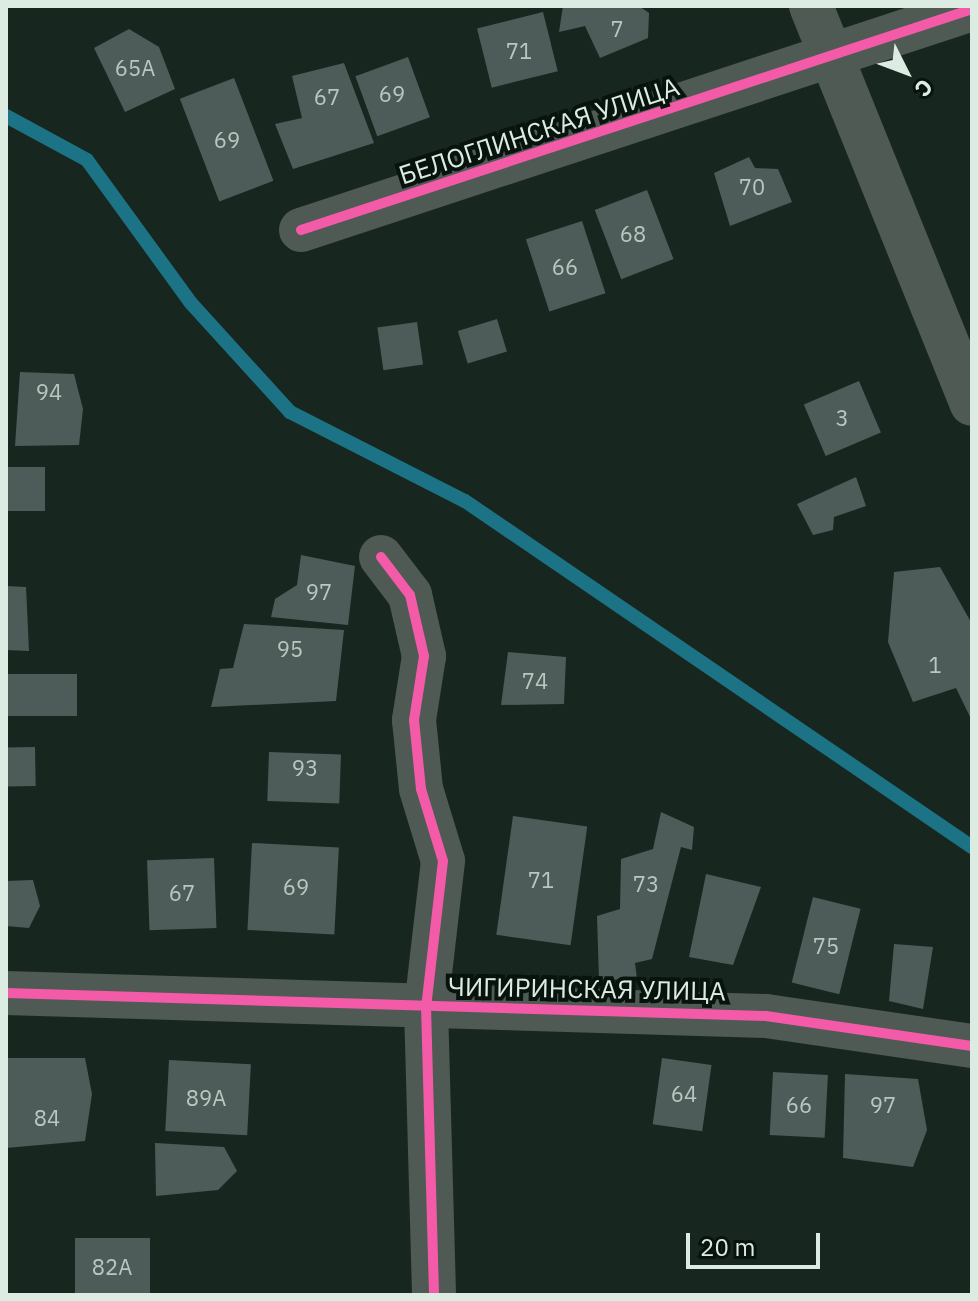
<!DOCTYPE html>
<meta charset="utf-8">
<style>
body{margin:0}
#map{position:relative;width:978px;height:1301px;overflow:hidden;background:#17271f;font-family:"IBM Plex Sans",sans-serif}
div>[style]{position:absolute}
.stream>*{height:14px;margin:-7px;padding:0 7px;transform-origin:7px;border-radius:7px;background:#1c7385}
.building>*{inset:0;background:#4d5c58;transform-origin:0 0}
.minor>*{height:44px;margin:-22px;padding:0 22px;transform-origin:22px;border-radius:22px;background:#4e5a53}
.cycleway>*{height:10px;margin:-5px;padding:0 5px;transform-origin:5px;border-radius:5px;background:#f35aa7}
span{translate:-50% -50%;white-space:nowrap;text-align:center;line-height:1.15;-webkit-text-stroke:8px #07130c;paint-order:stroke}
.number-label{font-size:22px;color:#b8c8c0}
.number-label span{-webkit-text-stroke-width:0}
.street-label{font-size:26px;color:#dcece2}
.frame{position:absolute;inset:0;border:8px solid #dcece2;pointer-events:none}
.north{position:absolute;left:866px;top:32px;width:80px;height:80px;-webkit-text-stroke:6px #07130c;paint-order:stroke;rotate:132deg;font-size:22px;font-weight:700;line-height:32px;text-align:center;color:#dcece2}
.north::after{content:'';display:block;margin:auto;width:28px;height:36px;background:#dcece2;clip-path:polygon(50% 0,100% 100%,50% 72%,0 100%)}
.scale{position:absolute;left:686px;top:1233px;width:134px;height:36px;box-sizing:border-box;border:4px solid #dcece2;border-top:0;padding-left:10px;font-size:24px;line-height:28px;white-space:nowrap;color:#dcece2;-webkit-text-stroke:6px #07130c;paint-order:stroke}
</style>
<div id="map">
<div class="stream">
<div style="left:6px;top:116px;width:92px;rotate:28.5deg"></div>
<div style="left:87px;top:160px;width:175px;rotate:54deg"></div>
<div style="left:190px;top:302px;width:149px;rotate:47.7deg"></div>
<div style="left:290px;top:412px;width:196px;rotate:27deg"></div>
<div style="left:465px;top:501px;width:614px;rotate:34.31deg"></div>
</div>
<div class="building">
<div style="clip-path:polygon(563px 6px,639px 6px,649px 13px,648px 38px,600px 58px,585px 26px,559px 32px)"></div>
<div style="left:543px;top:12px;width:61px;height:68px;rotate:76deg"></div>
<div style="clip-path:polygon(129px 29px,159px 47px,175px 89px,125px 112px,94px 48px)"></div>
<div style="left:408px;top:57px;width:64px;height:56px;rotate:70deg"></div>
<div style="clip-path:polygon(344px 63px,374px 143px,293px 169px,275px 124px,302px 118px,292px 76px)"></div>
<div style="left:234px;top:78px;width:110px;height:58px;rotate:69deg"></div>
<div style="clip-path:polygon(749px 157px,755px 168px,778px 169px,792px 202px,730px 226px,714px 173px)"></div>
<div style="left:647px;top:190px;width:74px;height:56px;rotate:69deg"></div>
<div style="left:582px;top:221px;width:76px;height:59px;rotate:72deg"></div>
<div style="left:497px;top:319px;width:34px;height:41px;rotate:73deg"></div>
<div style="left:417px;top:322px;width:43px;height:40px;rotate:82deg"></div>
<div style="clip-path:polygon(20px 372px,74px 374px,83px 409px,79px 445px,15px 446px)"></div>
<div style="left:859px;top:381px;width:56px;height:60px;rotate:67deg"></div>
<div style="left:6px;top:467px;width:39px;height:44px"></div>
<div style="clip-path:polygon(856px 477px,866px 506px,834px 517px,833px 530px,813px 535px,797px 504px)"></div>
<div style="clip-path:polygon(301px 555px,355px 566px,348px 625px,271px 617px,275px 599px,297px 585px)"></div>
<div style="clip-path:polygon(940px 567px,972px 624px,972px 721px,956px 688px,913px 702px,888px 642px,894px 572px)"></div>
<div style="clip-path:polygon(6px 586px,26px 587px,29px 651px,6px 650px)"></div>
<div style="clip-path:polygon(244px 624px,344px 630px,336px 701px,211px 707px,220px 669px,233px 668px)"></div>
<div style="clip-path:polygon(508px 652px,566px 657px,564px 704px,501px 705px)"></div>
<div style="left:6px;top:674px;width:71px;height:42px"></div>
<div style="left:35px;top:747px;width:39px;height:29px;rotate:89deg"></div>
<div style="left:269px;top:752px;width:72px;height:49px;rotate:2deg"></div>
<div style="clip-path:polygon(661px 812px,694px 827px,692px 850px,681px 847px,652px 959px,635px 963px,637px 979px,599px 980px,597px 916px,620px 909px,621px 859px,653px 849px)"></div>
<div style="left:513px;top:816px;width:75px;height:120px;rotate:8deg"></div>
<div style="left:252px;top:843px;width:87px;height:87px;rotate:3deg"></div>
<div style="left:214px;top:858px;width:70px;height:67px;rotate:88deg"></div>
<div style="clip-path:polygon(706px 874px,761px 887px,733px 965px,689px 957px)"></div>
<div style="clip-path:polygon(33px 880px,40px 906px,29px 928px,6px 926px,6px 881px)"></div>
<div style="left:813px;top:897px;width:49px;height:88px;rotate:14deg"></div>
<div style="clip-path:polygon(894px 944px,933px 947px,923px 1009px,889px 1001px)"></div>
<div style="clip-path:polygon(6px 1058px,85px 1058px,92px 1094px,85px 1141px,6px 1148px)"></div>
<div style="left:662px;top:1058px;width:50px;height:67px;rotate:8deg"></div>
<div style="left:169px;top:1060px;width:82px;height:71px;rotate:3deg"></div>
<div style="left:773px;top:1072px;width:55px;height:63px;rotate:3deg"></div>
<div style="clip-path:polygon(845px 1074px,918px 1079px,927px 1130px,913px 1167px,843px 1158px)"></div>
<div style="clip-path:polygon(155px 1143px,224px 1147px,237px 1171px,218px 1190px,156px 1196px)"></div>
<div style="left:75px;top:1238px;width:75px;height:57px"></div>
</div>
<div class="minor">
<div style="left:811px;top:6px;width:429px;rotate:68deg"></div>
<div style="left:301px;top:230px;width:706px;rotate:-18.23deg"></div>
<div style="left:381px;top:557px;width:48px;rotate:52.7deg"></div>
<div style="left:410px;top:595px;width:63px;rotate:77.1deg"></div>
<div style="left:424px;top:656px;width:65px;rotate:98.9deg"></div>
<div style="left:414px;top:720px;width:69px;rotate:84.2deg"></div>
<div style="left:421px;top:789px;width:75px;rotate:73deg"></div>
<div style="left:443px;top:861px;width:147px;rotate:96.6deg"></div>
<div style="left:426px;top:1007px;width:288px;rotate:88.4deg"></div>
<div style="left:6px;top:993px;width:760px;rotate:1.73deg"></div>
<div style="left:766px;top:1016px;width:208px;rotate:8.3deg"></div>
</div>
<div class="cycleway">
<div style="left:301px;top:230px;width:706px;rotate:-18.23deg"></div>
<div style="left:381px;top:557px;width:48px;rotate:52.7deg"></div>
<div style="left:410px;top:595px;width:63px;rotate:77.1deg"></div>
<div style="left:424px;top:656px;width:65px;rotate:98.9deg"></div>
<div style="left:414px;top:720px;width:69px;rotate:84.2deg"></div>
<div style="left:421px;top:789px;width:75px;rotate:73deg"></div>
<div style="left:443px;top:861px;width:147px;rotate:96.6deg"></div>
<div style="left:426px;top:1007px;width:288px;rotate:88.4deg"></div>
<div style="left:6px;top:993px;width:760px;rotate:1.73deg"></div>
<div style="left:766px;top:1016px;width:208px;rotate:8.3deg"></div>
</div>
<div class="number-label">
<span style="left:617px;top:29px">7</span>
<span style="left:519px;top:51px">71</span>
<span style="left:135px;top:68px">65А</span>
<span style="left:392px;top:94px">69</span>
<span style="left:327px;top:97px">67</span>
<span style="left:227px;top:140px">69</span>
<span style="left:752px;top:187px">70</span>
<span style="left:633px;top:234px">68</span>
<span style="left:565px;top:267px">66</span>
<span style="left:49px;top:392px">94</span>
<span style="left:842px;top:418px">3</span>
<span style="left:319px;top:592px">97</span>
<span style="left:290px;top:649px">95</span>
<span style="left:935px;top:665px">1</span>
<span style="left:535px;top:681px">74</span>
<span style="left:305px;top:768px">93</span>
<span style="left:541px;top:880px">71</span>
<span style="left:646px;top:884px">73</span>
<span style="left:296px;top:887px">69</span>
<span style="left:182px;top:893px">67</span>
<span style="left:826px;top:946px">75</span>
<span style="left:684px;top:1094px">64</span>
<span style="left:206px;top:1098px">89А</span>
<span style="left:799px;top:1105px">66</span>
<span style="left:883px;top:1105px">97</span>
<span style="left:47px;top:1118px">84</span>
<span style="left:112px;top:1267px">82А</span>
</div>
<div class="street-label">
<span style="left:539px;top:131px;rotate:-18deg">БЕЛОГЛИНСКАЯ УЛИЦА</span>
<span style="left:587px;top:989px;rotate:1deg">ЧИГИРИНСКАЯ УЛИЦА</span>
</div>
<div class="frame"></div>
<div class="north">С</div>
<div class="scale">20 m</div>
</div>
